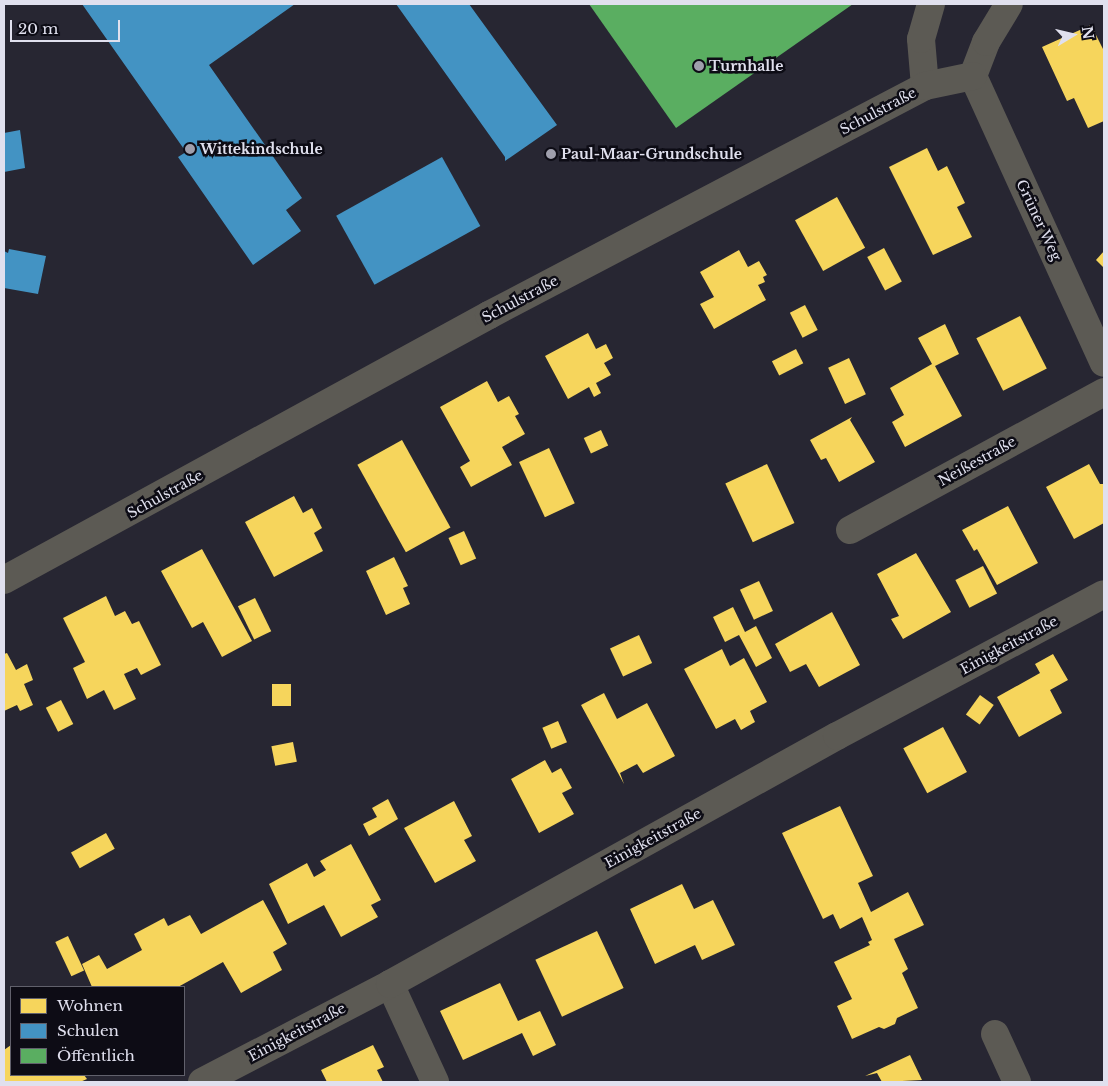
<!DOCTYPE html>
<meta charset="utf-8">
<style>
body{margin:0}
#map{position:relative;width:1108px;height:1086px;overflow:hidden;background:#272632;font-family:"Libre Baskerville",serif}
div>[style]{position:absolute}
.homes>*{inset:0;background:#f6d55c;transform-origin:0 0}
.schools>*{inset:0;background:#4393c3;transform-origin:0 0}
.public>*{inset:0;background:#5aae61}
.street>*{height:28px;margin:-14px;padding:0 14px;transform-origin:14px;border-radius:14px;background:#5c5a54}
.dots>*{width:14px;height:14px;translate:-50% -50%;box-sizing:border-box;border:2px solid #0d0c15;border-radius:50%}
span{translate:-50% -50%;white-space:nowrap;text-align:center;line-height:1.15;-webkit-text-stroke:5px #0d0c15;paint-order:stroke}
.poi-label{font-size:14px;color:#e0e0ee;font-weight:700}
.left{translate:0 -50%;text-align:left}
.street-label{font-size:14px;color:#e0e0ee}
.frame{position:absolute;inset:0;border:5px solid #e0e0ee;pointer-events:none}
.legend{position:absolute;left:10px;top:986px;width:175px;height:90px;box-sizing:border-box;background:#0d0c15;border:1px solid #61616c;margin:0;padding:6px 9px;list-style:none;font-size:15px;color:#e0e0ee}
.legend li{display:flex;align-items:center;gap:10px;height:25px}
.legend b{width:25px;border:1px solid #61616c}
.north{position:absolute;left:1048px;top:10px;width:50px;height:50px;-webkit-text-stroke:4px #0d0c15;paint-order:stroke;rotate:81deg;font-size:14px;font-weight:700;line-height:20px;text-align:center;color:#e0e0ee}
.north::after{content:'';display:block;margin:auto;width:18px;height:22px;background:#e0e0ee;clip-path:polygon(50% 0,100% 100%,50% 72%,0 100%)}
.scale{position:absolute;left:10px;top:20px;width:110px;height:22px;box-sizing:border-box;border:2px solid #e0e0ee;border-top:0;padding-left:6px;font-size:15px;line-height:18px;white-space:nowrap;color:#e0e0ee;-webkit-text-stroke:4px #0d0c15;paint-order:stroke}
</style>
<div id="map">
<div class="homes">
<div style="clip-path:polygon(1091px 25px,1104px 51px,1104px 121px,1088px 128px,1074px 98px,1067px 101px,1042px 47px)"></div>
<div style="clip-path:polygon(927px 148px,938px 171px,947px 166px,965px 203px,957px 207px,972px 237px,933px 255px,889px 167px)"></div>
<div style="left:837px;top:197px;width:58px;height:48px;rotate:61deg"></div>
<div style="left:884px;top:248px;width:38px;height:19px;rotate:62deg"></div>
<div style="clip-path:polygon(739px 250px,748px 267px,759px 261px,767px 275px,763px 277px,765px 282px,758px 285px,766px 300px,714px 329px,700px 304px,714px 297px,700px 272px)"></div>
<div style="clip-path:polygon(1104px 251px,1104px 268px,1096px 260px)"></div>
<div style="left:805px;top:305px;width:28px;height:17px;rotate:63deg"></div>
<div style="left:1020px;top:316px;width:59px;height:49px;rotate:63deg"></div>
<div style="clip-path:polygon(945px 324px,959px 354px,935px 366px,962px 416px,905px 447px,892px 422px,904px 415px,890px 388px,932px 364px,918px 338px)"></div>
<div style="clip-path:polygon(588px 333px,596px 349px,606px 344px,613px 358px,604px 363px,611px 375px,596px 383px,601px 393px,594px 397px,589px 387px,568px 399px,545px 356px)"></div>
<div style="left:796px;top:349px;width:16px;height:27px;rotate:63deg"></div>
<div style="left:849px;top:358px;width:40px;height:23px;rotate:65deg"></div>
<div style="clip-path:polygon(487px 381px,498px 402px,509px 396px,519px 414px,515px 416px,525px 434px,502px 447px,512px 465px,471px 487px,460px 467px,470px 461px,440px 407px)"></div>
<div style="clip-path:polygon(852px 417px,850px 420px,875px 462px,839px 482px,826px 458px,821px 460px,810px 440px)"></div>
<div style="left:601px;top:430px;width:17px;height:19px;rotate:65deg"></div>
<div style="left:402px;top:440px;width:100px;height:51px;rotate:61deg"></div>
<div style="left:549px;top:448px;width:61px;height:33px;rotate:65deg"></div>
<div style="left:767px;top:464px;width:65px;height:46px;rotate:65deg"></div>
<div style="clip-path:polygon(1089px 464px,1100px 484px,1104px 484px,1104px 523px,1074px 539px,1046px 487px)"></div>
<div style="clip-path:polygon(294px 496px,303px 513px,312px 508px,322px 528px,314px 533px,323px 551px,274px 577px,245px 522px)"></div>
<div style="clip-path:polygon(1008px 506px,1038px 563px,997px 585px,977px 549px,974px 551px,962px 530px)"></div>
<div style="left:464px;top:531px;width:30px;height:17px;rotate:66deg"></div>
<div style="clip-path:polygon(202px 549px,252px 641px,222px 657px,203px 622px,192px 628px,161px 571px)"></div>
<div style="clip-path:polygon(916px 553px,951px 612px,903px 639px,891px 619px,899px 616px,877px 574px)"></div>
<div style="clip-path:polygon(394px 557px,408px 586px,403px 588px,410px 604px,386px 615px,366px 571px)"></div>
<div style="left:983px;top:566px;width:31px;height:31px;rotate:63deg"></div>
<div style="left:759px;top:581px;width:33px;height:21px;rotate:65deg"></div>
<div style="clip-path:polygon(106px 596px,115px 616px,125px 611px,132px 624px,139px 621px,161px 665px,141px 675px,137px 668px,124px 674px,136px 699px,114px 710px,104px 690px,87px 699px,73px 668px,85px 662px,63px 618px)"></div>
<div style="left:255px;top:598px;width:37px;height:19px;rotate:64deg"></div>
<div style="clip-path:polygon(733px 607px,745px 632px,756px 626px,772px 658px,756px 667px,739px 635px,725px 642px,713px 617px)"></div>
<div style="clip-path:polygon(832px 612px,860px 665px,819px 687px,806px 664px,790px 672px,775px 644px)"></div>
<div style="left:639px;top:635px;width:31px;height:32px;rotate:65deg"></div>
<div style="clip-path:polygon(722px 649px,730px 666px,744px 658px,767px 702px,750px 711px,755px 722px,741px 730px,735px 719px,716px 729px,684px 669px)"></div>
<div style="clip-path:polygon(7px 653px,16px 670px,27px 664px,33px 680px,24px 684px,33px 705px,20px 711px,17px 705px,4px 711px,4px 654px)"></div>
<div style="clip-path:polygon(1053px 654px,1068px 680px,1050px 690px,1062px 713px,1019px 737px,997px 697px,1040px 673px,1035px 664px)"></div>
<div style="left:272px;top:684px;width:19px;height:22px"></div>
<div style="clip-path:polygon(604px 693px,617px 719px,647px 703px,675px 756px,643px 773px,637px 764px,620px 773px,624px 784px,581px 705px)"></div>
<div style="left:980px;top:695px;width:17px;height:24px;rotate:36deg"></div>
<div style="left:61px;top:700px;width:27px;height:17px;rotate:63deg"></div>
<div style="left:558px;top:721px;width:23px;height:17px;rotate:67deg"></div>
<div style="left:943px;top:727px;width:51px;height:45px;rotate:62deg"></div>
<div style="left:293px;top:742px;width:20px;height:22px;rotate:79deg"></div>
<div style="clip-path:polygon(545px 760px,552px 773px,561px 768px,572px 788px,562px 793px,574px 814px,539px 833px,511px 779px)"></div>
<div style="clip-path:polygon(388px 799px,398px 819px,369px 836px,363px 824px,377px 817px,372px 808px)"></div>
<div style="clip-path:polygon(454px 801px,472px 836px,464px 840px,476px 861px,435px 883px,404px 828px)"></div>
<div style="clip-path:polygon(840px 806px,873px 876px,858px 883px,871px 912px,908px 892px,924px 925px,894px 939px,908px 969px,902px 973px,918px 1008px,897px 1018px,895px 1024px,884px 1029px,879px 1027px,852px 1039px,837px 1006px,852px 999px,834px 962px,870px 945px,868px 942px,872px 940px,862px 917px,840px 929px,833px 914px,823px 919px,782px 833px)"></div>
<div style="left:106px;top:833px;width:18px;height:40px;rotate:61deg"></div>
<div style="clip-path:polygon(351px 844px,381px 900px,371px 905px,378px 917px,341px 937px,324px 905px,288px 924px,269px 884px,307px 863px,314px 877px,326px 870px,320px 861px)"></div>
<div style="clip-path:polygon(682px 884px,694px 909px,713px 900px,735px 945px,702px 960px,695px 945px,655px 964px,630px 909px)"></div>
<div style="clip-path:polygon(263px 900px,287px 944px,273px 952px,282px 970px,241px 993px,223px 962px,178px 987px,92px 987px,82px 964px,99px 955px,107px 969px,142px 950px,134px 934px,164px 918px,168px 926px,190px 915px,201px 934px)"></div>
<div style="left:597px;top:931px;width:63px;height:68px;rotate:65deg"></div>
<div style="left:68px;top:936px;width:38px;height:14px;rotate:65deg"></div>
<div style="clip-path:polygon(500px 983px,518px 1021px,540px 1011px,556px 1045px,533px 1056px,522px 1033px,463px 1060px,440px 1011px)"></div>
<div style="clip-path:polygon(11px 1045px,11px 1075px,84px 1075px,87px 1079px,80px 1082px,4px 1082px,4px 1050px)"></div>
<div style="clip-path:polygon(373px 1045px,384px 1067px,377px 1070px,383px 1082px,327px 1082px,321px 1070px)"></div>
<div style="clip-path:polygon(910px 1055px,922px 1080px,882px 1082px,877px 1073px,865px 1076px)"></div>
</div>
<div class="schools">
<div style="clip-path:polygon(82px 4px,295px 4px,209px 65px,302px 198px,286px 210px,301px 231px,253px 265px,178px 157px,186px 152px)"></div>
<div style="clip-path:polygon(396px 4px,469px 4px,557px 125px,505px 161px,505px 157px)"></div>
<div style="clip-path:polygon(20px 130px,25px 168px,4px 172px,4px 133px)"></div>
<div style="left:442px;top:157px;width:79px;height:121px;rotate:61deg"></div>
<div style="clip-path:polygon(9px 249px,46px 256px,38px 294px,4px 288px,4px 251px,8px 253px)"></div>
</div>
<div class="public">
<div style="clip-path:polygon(589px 4px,853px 4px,676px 128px)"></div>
</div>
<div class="street">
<div style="left:973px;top:76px;width:315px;rotate:65.5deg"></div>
<div style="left:973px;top:76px;width:36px;rotate:-69deg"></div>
<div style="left:986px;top:42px;width:44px;rotate:-58.8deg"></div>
<div style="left:925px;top:86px;width:47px;rotate:-94.9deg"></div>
<div style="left:921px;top:39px;width:36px;rotate:-74deg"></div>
<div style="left:850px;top:530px;width:289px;rotate:-28.5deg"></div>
<div style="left:4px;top:580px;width:553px;rotate:-28.65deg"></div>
<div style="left:489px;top:315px;width:492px;rotate:-27.7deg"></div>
<div style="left:925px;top:86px;width:49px;rotate:-11.8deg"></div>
<div style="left:390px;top:984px;width:108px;rotate:65.3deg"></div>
<div style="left:995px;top:1034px;width:53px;rotate:65.4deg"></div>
<div style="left:202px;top:1082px;width:212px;rotate:-27.5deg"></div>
<div style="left:390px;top:984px;width:511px;rotate:-29.02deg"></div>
<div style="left:837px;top:736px;width:302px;rotate:-28deg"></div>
</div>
<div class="dots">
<div style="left:699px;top:66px;background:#9f9fac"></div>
<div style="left:190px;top:149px;background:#9f9fac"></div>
<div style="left:551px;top:154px;background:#9f9fac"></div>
</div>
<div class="poi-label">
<span class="left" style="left:709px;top:66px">Turnhalle</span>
<span class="left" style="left:200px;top:149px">Wittekindschule</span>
<span class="left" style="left:561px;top:154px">Paul-Maar-Grundschule</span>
</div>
<div class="street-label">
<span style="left:878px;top:111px;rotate:-28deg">Schulstraße</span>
<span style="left:1039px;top:220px;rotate:65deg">Grüner Weg</span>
<span style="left:520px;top:299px;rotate:-28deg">Schulstraße</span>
<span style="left:977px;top:461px;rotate:-29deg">Neißestraße</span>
<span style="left:165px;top:494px;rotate:-29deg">Schulstraße</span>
<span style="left:1009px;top:645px;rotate:-28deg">Einigkeitstraße</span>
<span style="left:653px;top:838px;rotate:-29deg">Einigkeitstraße</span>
<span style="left:297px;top:1032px;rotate:-28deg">Einigkeitstraße</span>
</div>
<div class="frame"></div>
<ul class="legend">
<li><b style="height:14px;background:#f6d55c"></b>Wohnen</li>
<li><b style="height:14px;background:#4393c3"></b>Schulen</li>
<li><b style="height:14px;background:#5aae61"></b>Öffentlich</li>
</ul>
<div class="north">N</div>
<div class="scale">20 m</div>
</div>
